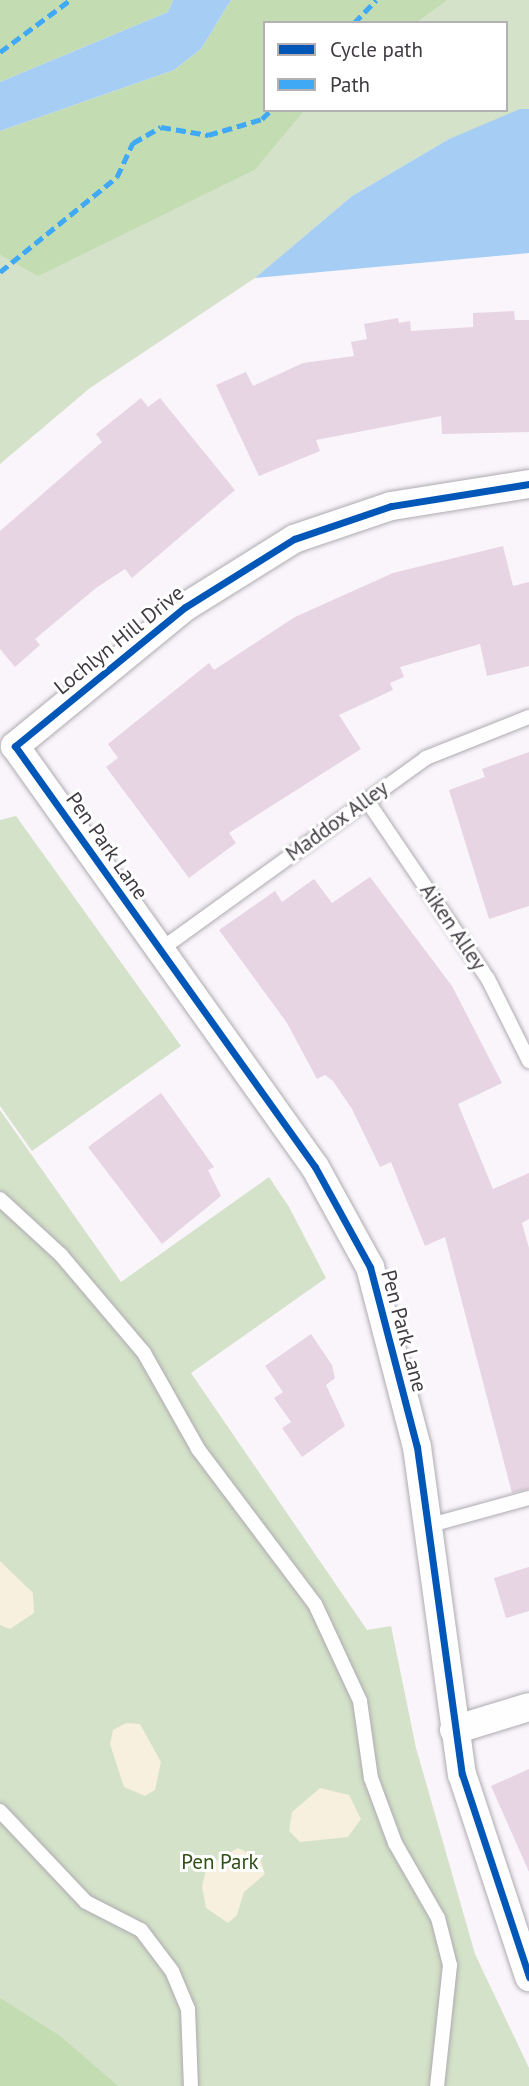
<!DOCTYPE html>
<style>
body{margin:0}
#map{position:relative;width:529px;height:2086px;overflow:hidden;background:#f9f5fb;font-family:"PT Sans",sans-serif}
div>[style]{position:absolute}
.green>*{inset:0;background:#d3e2c8}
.forest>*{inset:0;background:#c3dcb1}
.sand>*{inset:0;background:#f7f0de}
.water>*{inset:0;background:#a6cef5}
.building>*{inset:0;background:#e7d5e3}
.roads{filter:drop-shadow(0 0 2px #afabb1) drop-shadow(0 0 2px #afabb1)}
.lane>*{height:14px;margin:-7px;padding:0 7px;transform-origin:7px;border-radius:7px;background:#fefefe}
.street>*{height:28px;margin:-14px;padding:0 14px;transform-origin:14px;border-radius:14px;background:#fefefe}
.quiet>*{height:5px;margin-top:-2.5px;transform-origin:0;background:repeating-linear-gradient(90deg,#3fa9f5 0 10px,transparent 0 15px)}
.cycleway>*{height:7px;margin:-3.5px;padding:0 3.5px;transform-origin:3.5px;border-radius:3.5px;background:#0057b8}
span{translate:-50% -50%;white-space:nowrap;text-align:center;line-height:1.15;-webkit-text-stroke:6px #fff;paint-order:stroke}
.street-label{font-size:21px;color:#403b42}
.park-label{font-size:21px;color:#315017}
.legend{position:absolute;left:263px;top:21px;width:245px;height:91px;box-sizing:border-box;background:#fff;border:2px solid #b3b1b3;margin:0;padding:9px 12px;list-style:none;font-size:21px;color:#403b42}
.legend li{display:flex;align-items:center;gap:14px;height:35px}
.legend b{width:35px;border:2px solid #b3b1b3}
</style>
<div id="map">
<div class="green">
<div style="clip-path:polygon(448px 0,529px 0,529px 109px,449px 139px,352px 196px,255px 278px,90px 388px,0 464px,0 255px,38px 275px,255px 170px,305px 110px,506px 110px,506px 23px,416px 23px)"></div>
<div style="clip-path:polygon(16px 816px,181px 1046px,32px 1151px,0 1106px,0 820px)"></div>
<div style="clip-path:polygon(0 1110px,121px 1282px,269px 1177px,289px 1207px,326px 1278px,191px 1373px,367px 1630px,391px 1626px,416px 1748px,475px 1954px,529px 2068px,529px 2086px,0 2086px)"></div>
</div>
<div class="forest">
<div style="clip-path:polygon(0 0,173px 0,168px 12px,0 82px)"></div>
<div style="clip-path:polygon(231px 0,448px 0,416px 23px,265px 23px,265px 110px,305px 110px,255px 170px,38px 276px,0 255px,0 131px,174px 70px,201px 49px)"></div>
<div style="clip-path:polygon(0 1998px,60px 2036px,118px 2086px,0 2086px)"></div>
</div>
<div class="sand">
<div style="clip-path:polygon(0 1561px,33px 1593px,34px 1613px,10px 1629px,0 1625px)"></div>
<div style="clip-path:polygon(126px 1723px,140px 1724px,161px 1762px,155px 1790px,145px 1796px,124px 1787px,110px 1744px,113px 1730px)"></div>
<div style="clip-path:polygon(320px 1788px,349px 1795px,361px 1819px,348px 1837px,300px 1842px,289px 1831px,292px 1812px)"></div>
<div style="clip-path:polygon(238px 1848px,260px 1859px,265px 1874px,244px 1892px,237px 1915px,228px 1923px,206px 1908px,202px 1886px,207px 1866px)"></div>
</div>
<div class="water">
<div style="clip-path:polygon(173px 0,231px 0,201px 49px,174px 70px,0 131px,0 82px,168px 12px)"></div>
<div style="clip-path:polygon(520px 109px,529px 109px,529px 253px,255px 278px,352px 196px,449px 139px)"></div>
</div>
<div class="building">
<div style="clip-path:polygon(514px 311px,515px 320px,529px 320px,529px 432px,442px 434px,441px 416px,316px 440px,320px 451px,259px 476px,216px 385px,246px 372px,253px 386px,303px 363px,354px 356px,351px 342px,367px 339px,364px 324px,398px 318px,399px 323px,410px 321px,411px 331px,473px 327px,473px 313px)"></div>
<div style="clip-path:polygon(141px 398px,148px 407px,160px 398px,235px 490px,132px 578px,125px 569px,96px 588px,35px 639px,40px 645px,15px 667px,0 649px,0 531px,102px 442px,96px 434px)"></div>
<div style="clip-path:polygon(503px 546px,513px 586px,529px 582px,529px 666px,487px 676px,480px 644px,400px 667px,404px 677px,390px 683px,393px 690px,339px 715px,361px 749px,229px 833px,236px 843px,189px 878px,106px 767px,118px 758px,108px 744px,209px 663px,214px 670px,295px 617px,393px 573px)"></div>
<div style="clip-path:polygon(529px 752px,529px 906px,489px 919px,449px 790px,485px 777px,482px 769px)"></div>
<div style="clip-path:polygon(370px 877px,452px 986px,502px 1083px,458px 1104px,493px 1189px,529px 1173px,529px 1219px,522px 1223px,529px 1248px,529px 1489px,512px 1493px,445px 1237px,425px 1246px,391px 1162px,380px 1167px,352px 1109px,333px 1081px,325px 1075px,317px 1079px,287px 1023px,219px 930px,275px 891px,282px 902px,314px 879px,332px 903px)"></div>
<div style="clip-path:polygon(161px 1093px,214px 1167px,208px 1170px,221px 1196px,162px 1244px,88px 1147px)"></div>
<div style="clip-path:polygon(311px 1334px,332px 1365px,335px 1378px,326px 1385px,345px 1426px,302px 1457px,282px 1428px,291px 1422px,274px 1398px,283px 1392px,265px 1366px)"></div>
<div style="clip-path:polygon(529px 1567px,529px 1611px,506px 1618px,494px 1578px)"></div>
<div style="clip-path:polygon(529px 1769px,529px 1872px,491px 1786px)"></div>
</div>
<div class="roads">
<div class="lane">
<div style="left:366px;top:799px;width:217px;rotate:55.9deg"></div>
<div style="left:488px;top:979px;width:92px;rotate:63.4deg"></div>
<div style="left:160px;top:950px;width:328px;rotate:-35.8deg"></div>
<div style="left:426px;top:758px;width:111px;rotate:-21.7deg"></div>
<div style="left:0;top:1199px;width:83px;rotate:42.6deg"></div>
<div style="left:61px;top:1255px;width:128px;rotate:49.7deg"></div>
<div style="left:144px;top:1353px;width:110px;rotate:60.6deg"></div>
<div style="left:198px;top:1449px;width:194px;rotate:53deg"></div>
<div style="left:315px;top:1604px;width:107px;rotate:65.1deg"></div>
<div style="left:360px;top:1701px;width:78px;rotate:81.9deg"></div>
<div style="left:371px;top:1778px;width:69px;rotate:69.7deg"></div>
<div style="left:395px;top:1843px;width:86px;rotate:60.2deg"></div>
<div style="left:438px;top:1918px;width:49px;rotate:75.7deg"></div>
<div style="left:450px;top:1965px;width:122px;rotate:96.1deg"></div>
<div style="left:431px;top:1525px;width:102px;rotate:-15.4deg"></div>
<div style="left:0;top:1811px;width:125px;rotate:46.6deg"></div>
<div style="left:86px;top:1902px;width:62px;rotate:27deg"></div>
<div style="left:141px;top:1930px;width:51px;rotate:52.9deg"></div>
<div style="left:172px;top:1971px;width:41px;rotate:67.2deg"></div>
<div style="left:188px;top:2009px;width:77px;rotate:87.8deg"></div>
</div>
<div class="street">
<div style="left:529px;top:484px;width:140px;rotate:170.9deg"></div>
<div style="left:391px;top:506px;width:102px;rotate:161.2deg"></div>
<div style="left:294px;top:539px;width:128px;rotate:148deg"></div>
<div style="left:185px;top:607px;width:220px;rotate:140.7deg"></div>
<div style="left:15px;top:746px;width:517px;rotate:54.53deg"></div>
<div style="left:315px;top:1167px;width:114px;rotate:61.2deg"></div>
<div style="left:370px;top:1267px;width:186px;rotate:75.4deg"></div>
<div style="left:417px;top:1447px;width:330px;rotate:82.2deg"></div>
<div style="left:462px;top:1774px;width:214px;rotate:71.7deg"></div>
<div style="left:454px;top:1730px;width:78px;rotate:-17deg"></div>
</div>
</div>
<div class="quiet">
<div style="left:354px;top:23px;width:32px;rotate:-46deg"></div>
<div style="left:0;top:52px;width:87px;rotate:-36.6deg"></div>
<div style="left:0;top:272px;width:151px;rotate:-39.1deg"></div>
<div style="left:117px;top:177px;width:38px;rotate:-65deg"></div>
<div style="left:133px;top:143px;width:32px;rotate:-30deg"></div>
<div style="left:161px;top:127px;width:48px;rotate:9.7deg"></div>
<div style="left:208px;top:135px;width:56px;rotate:-16.5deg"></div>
<div style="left:262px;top:119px;width:13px;rotate:-45deg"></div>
</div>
<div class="cycleway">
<div style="left:529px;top:484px;width:140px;rotate:170.9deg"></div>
<div style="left:391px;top:506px;width:102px;rotate:161.2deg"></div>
<div style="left:294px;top:539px;width:128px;rotate:148deg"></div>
<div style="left:185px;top:607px;width:220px;rotate:140.7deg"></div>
<div style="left:15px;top:746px;width:517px;rotate:54.53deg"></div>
<div style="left:315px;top:1167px;width:114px;rotate:61.2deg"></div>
<div style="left:370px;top:1267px;width:186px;rotate:75.4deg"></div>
<div style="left:417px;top:1447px;width:330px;rotate:82.2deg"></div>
<div style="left:462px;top:1774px;width:214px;rotate:71.7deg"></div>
</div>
<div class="street-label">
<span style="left:119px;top:640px;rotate:-39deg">Lochlyn Hill Drive</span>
<span style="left:337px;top:821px;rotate:-36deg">Maddox Alley</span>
<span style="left:107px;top:846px;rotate:55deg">Pen Park Lane</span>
<span style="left:453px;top:927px;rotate:56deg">Aiken Alley</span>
<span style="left:404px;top:1331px;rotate:75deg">Pen Park Lane</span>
</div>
<div class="park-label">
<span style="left:220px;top:1862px">Pen Park</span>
</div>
<ul class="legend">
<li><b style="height:9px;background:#0057b8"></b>Cycle path</li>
<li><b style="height:9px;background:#3fa9f5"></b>Path</li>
</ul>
</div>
